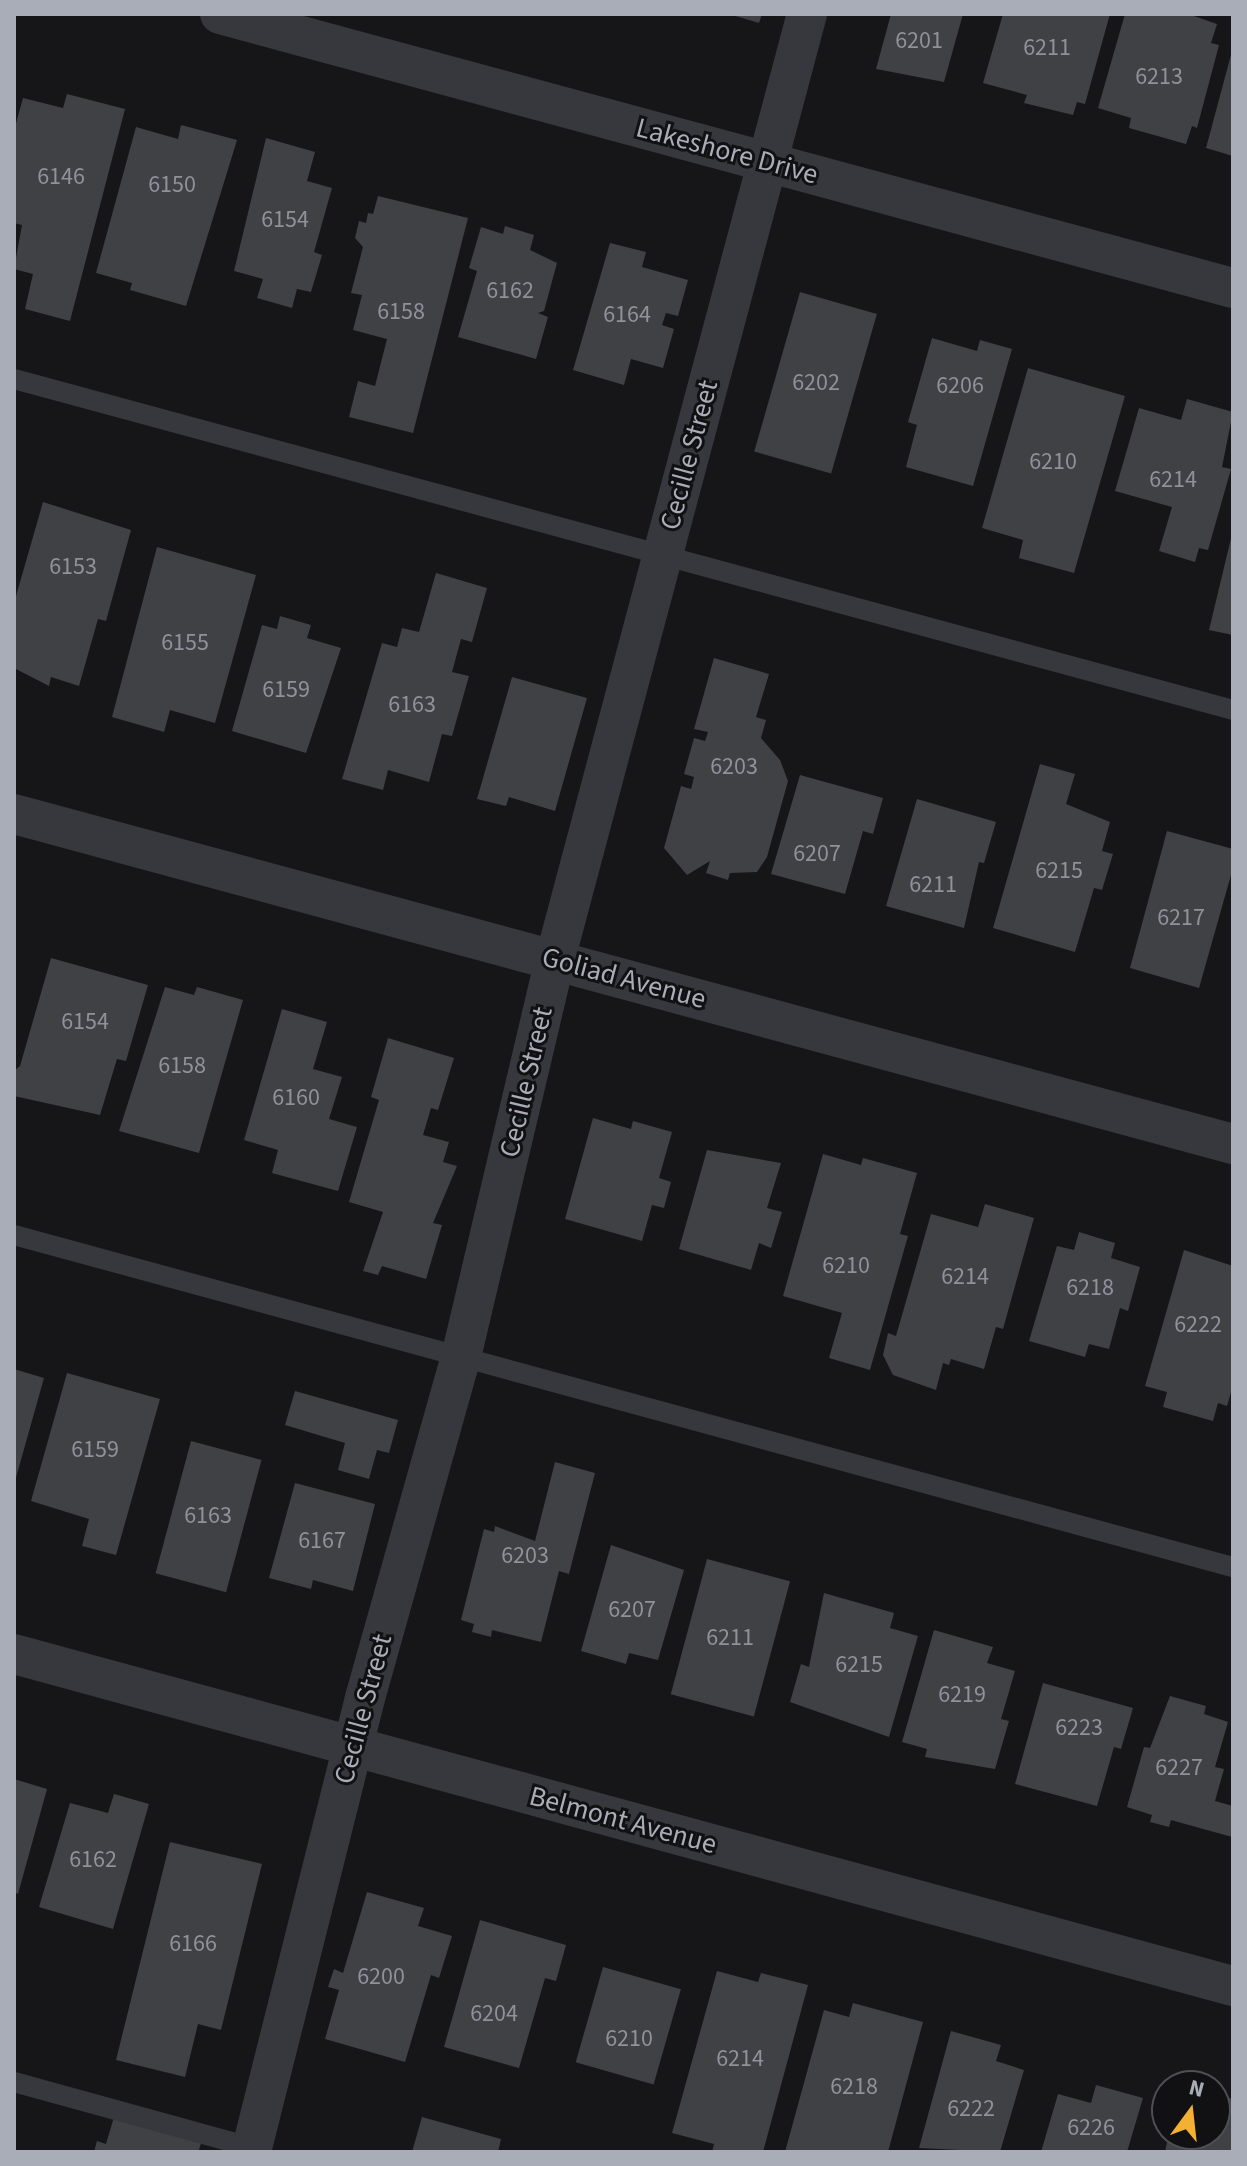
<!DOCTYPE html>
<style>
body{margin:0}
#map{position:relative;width:1247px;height:2166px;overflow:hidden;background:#161618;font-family:"Source Sans 3",sans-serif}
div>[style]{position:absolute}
.building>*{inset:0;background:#404145;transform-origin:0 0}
.lane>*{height:20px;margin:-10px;padding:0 10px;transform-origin:10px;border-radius:10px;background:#37383d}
.street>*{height:40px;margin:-20px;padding:0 20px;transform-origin:20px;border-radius:20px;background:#37383d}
span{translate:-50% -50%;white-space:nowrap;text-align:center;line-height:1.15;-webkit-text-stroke:6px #111113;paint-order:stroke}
.number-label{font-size:24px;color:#8e929b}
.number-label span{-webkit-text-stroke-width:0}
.street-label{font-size:28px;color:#a8adb8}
.frame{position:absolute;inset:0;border:16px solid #a8adb8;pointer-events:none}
.north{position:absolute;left:1151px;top:2070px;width:80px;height:80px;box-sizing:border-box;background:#111113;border:2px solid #4d4f55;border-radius:50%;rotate:15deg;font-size:22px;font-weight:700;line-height:32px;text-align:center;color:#a8adb8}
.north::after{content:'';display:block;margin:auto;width:28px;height:36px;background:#f2b134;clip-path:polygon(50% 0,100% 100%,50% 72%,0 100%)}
</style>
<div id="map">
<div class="building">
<div style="clip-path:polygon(729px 14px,762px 14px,759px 23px)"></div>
<div style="clip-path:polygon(891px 14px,963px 14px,944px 82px,876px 69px)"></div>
<div style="clip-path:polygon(1003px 14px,1110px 14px,1085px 104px,1077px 102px,1073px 115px,1024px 103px,1027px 95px,983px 83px)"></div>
<div style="clip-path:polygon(1125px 14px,1188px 14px,1217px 24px,1211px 43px,1219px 45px,1197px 128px,1192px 126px,1186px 144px,1129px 128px,1131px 118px,1098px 108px)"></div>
<div style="clip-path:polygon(1232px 51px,1233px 51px,1233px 156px,1206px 148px)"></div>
<div style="clip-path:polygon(67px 94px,125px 109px,70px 321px,25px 309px,33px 274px,14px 269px,22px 225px,14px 223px,14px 131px,23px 98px,63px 108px)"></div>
<div style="clip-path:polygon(181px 125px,237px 140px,186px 306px,130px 290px,132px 283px,96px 273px,136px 127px,178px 139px)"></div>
<div style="clip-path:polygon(266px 138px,315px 152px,307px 181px,332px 188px,314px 252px,322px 255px,311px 292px,297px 289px,292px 308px,257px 298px,263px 279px,234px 271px)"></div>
<div style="clip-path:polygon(378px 196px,468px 218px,413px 433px,349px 417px,358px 381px,375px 386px,387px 339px,353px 330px,362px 295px,351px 293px,363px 247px,355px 238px,359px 221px,366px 223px,368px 213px,373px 214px)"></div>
<div style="clip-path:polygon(505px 226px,534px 235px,530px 250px,557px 263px,544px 311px,538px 313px,548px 317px,536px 359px,458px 337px,477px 271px,469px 268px,481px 227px,503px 234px)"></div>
<div style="clip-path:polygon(610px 243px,646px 252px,642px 267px,688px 280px,678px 316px,666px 313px,662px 325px,674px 329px,663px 368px,631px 359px,624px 385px,573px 370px)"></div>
<div style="left:800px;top:292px;width:80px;height:166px;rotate:16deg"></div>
<div style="clip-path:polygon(932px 338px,977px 351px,980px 340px,1012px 349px,973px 486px,906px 467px,917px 425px,908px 422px)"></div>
<div style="clip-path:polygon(1028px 368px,1125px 396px,1074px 573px,1019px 558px,1023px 540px,982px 528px)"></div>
<div style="clip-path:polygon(1187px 399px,1233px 412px,1222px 467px,1231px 469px,1208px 550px,1199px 548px,1195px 562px,1159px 551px,1172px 507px,1115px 491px,1139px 408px,1181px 420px)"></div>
<div style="clip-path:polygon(43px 502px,131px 530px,106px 621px,98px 619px,79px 686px,51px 677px,49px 686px,14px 668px,14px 603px)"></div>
<div style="clip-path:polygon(1232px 534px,1233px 534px,1233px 635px,1209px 630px)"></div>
<div style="clip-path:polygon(157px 547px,256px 575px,215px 723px,170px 710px,164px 732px,112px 717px)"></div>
<div style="clip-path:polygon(436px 573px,487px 588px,472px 642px,461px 639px,452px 672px,469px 676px,452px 736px,442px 734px,429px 782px,388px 770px,383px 790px,342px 779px,382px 643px,397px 647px,402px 628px,419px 632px)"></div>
<div style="clip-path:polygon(280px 616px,311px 625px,307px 638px,341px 648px,306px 753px,232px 731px,262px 625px,277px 629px)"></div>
<div style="clip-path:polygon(714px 658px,769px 674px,756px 717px,766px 720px,761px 738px,780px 760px,788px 781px,767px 857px,757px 872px,730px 873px,728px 880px,706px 873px,710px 861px,687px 875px,664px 848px,681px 786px,691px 789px,694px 777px,684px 774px,694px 738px,705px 741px,708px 732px,694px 729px)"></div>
<div style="clip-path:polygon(512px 677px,587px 698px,555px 811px,509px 797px,506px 806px,477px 799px)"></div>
<div style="clip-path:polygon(1040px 764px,1075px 774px,1066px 804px,1110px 822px,1102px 851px,1113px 854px,1102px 890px,1094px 888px,1075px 952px,993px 928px)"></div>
<div style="clip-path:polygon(800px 775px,883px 798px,873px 834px,863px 831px,845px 894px,771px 874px)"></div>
<div style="clip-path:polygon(917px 799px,996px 822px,984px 863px,979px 862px,964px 928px,886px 906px)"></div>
<div style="clip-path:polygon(1167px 831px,1233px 849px,1233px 868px,1199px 988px,1130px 968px)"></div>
<div style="clip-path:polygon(51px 958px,148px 985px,126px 1061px,117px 1059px,100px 1115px,14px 1096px,14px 1071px,20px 1066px)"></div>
<div style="clip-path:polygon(165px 987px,194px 995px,197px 987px,243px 1000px,199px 1153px,119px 1131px)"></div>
<div style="clip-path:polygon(282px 1009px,327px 1022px,313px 1069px,342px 1077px,329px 1119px,357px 1127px,338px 1191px,272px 1173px,278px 1150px,244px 1140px)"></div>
<div style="clip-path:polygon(388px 1038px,454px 1058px,438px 1110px,431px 1108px,423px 1135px,449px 1142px,443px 1162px,457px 1166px,433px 1223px,442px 1225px,426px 1279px,382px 1266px,378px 1275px,363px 1271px,383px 1212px,349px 1202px,379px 1100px,371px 1097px)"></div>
<div style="clip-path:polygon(593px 1118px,631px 1129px,633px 1121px,672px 1132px,659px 1178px,671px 1182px,664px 1208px,652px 1205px,642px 1241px,565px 1219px)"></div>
<div style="clip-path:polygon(707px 1150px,781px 1163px,767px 1208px,782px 1212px,771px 1248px,759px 1243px,751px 1270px,679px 1249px)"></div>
<div style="clip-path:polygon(823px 1154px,861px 1165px,863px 1158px,917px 1173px,900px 1234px,908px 1236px,870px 1370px,829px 1358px,842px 1313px,783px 1296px)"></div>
<div style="clip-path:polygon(985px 1204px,1034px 1218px,1003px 1329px,996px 1327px,984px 1369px,951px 1359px,949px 1365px,943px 1363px,936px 1390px,893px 1375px,883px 1355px,888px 1333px,896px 1336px,931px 1214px,978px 1227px)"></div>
<div style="clip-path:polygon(1079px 1232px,1115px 1243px,1111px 1258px,1140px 1267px,1128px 1311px,1120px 1308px,1109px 1349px,1089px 1344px,1085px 1357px,1029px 1341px,1057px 1246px,1074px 1250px)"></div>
<div style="clip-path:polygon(1184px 1250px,1233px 1266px,1233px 1385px,1227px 1406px,1218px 1403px,1213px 1421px,1163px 1407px,1167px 1392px,1145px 1386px)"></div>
<div style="clip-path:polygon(14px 1369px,44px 1378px,15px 1481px,14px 1481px)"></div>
<div style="clip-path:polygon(67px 1373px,160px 1399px,116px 1555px,82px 1546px,89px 1519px,31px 1501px)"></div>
<div style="clip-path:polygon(295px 1391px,398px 1420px,389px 1453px,377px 1450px,369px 1479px,338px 1470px,345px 1443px,285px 1425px)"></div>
<div style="left:191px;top:1441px;width:73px;height:137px;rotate:15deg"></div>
<div style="clip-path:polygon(555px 1462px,595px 1473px,569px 1574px,559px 1571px,541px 1642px,492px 1630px,491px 1637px,472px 1632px,474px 1624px,461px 1620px,484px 1529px,494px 1532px,495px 1526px,535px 1541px)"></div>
<div style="clip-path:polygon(295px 1483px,375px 1504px,353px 1591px,313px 1580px,311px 1589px,269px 1578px)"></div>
<div style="clip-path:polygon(611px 1545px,684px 1570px,658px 1660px,629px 1653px,626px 1664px,581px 1651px)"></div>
<div style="left:707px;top:1559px;width:86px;height:140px;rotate:15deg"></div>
<div style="clip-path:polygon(824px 1593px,894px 1613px,890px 1628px,918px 1636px,889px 1737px,790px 1702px,801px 1664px,809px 1667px)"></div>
<div style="clip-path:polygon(934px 1630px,993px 1647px,987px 1663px,1015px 1671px,1001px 1719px,1009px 1721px,995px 1769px,925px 1757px,927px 1749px,902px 1742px)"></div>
<div style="clip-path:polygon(1043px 1683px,1133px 1708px,1121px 1749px,1114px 1747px,1097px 1806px,1015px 1784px)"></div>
<div style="clip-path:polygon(1170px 1696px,1206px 1706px,1204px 1714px,1228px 1722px,1215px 1767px,1224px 1769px,1215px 1801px,1233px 1806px,1232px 1837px,1171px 1820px,1169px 1827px,1150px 1822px,1152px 1815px,1127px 1807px,1144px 1747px,1150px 1748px)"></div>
<div style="clip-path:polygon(14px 1779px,47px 1789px,18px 1894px,14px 1892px)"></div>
<div style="clip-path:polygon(114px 1794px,149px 1804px,113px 1929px,39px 1907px,70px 1803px,108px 1813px)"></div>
<div style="clip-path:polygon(170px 1842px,262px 1864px,221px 2030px,198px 2024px,185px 2077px,116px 2060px)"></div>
<div style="clip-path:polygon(367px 1892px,424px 1908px,418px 1926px,452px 1936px,439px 1978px,431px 1975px,405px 2062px,325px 2039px,339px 1990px,328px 1987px,334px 1969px,343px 1973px)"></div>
<div style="clip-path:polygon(480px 1920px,566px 1945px,556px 1981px,545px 1978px,519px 2068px,444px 2047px)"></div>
<div style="left:603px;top:1967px;width:81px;height:99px;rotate:16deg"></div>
<div style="clip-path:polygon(717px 1971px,758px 1982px,761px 1973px,808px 1985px,763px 2152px,712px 2152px,714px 2144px,672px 2133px)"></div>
<div style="clip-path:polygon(853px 2003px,923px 2022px,888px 2152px,785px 2152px,824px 2010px,849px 2017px)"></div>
<div style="clip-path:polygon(951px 2031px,1001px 2045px,996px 2061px,1024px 2070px,1000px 2152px,919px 2148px)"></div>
<div style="clip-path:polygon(1096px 2085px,1143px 2098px,1127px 2152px,1041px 2152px,1058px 2094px,1091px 2103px)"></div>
<div style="clip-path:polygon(1215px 2094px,1233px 2099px,1233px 2152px,1165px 2152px,1167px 2142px,1190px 2148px,1193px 2134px,1215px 2134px)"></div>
<div style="clip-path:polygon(114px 2117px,202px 2141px,198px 2152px,94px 2152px,97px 2141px,106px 2144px)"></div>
<div style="clip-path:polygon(422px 2117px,501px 2139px,498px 2152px,412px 2152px)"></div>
</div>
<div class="lane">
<div style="left:14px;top:379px;width:1263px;rotate:15.19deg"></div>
<div style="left:14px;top:1235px;width:1263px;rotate:15.24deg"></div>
<div style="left:14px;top:2082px;width:252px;rotate:15.4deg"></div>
</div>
<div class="street">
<div style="left:220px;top:14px;width:1049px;rotate:15.14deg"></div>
<div style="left:14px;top:814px;width:1263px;rotate:15.15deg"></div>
<div style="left:14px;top:1654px;width:1263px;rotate:15.24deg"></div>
<div style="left:251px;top:2152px;width:468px;rotate:-75.9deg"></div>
<div style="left:365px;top:1698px;width:354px;rotate:-74.3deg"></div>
<div style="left:461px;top:1357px;width:409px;rotate:-76.7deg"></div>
<div style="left:555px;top:959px;width:978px;rotate:-75.07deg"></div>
</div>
<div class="number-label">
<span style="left:919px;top:41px">6201</span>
<span style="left:1047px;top:48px">6211</span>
<span style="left:1159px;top:77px">6213</span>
<span style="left:61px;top:177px">6146</span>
<span style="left:172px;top:185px">6150</span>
<span style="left:285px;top:220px">6154</span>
<span style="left:510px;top:291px">6162</span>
<span style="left:401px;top:312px">6158</span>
<span style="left:627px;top:315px">6164</span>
<span style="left:816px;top:383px">6202</span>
<span style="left:960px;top:386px">6206</span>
<span style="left:1053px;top:462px">6210</span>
<span style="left:1173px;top:480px">6214</span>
<span style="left:73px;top:567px">6153</span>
<span style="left:185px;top:643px">6155</span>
<span style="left:286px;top:690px">6159</span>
<span style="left:412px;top:705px">6163</span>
<span style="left:734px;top:767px">6203</span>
<span style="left:817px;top:854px">6207</span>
<span style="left:1059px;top:871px">6215</span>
<span style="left:933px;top:885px">6211</span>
<span style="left:1181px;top:918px">6217</span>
<span style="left:85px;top:1022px">6154</span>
<span style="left:182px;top:1066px">6158</span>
<span style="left:296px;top:1098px">6160</span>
<span style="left:846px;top:1266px">6210</span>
<span style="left:965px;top:1277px">6214</span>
<span style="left:1090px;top:1288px">6218</span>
<span style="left:1198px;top:1325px">6222</span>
<span style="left:95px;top:1450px">6159</span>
<span style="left:208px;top:1516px">6163</span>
<span style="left:322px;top:1541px">6167</span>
<span style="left:525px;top:1556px">6203</span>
<span style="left:632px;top:1610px">6207</span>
<span style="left:730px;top:1638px">6211</span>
<span style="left:859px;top:1665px">6215</span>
<span style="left:962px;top:1695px">6219</span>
<span style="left:1079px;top:1728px">6223</span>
<span style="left:1179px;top:1768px">6227</span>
<span style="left:93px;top:1860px">6162</span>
<span style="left:193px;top:1944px">6166</span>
<span style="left:381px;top:1977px">6200</span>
<span style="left:494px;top:2014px">6204</span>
<span style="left:629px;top:2039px">6210</span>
<span style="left:740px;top:2059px">6214</span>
<span style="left:854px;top:2087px">6218</span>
<span style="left:971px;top:2109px">6222</span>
<span style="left:1091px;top:2128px">6226</span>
</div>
<div class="street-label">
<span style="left:727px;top:151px;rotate:15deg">Lakeshore Drive</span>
<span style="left:689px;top:455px;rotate:-75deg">Cecille Street</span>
<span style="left:624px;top:978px;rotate:15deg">Goliad Avenue</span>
<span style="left:526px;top:1082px;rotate:-77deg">Cecille Street</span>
<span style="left:363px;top:1709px;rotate:-75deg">Cecille Street</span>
<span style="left:623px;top:1820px;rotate:15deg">Belmont Avenue</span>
</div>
<div class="frame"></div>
<div class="north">N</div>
</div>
